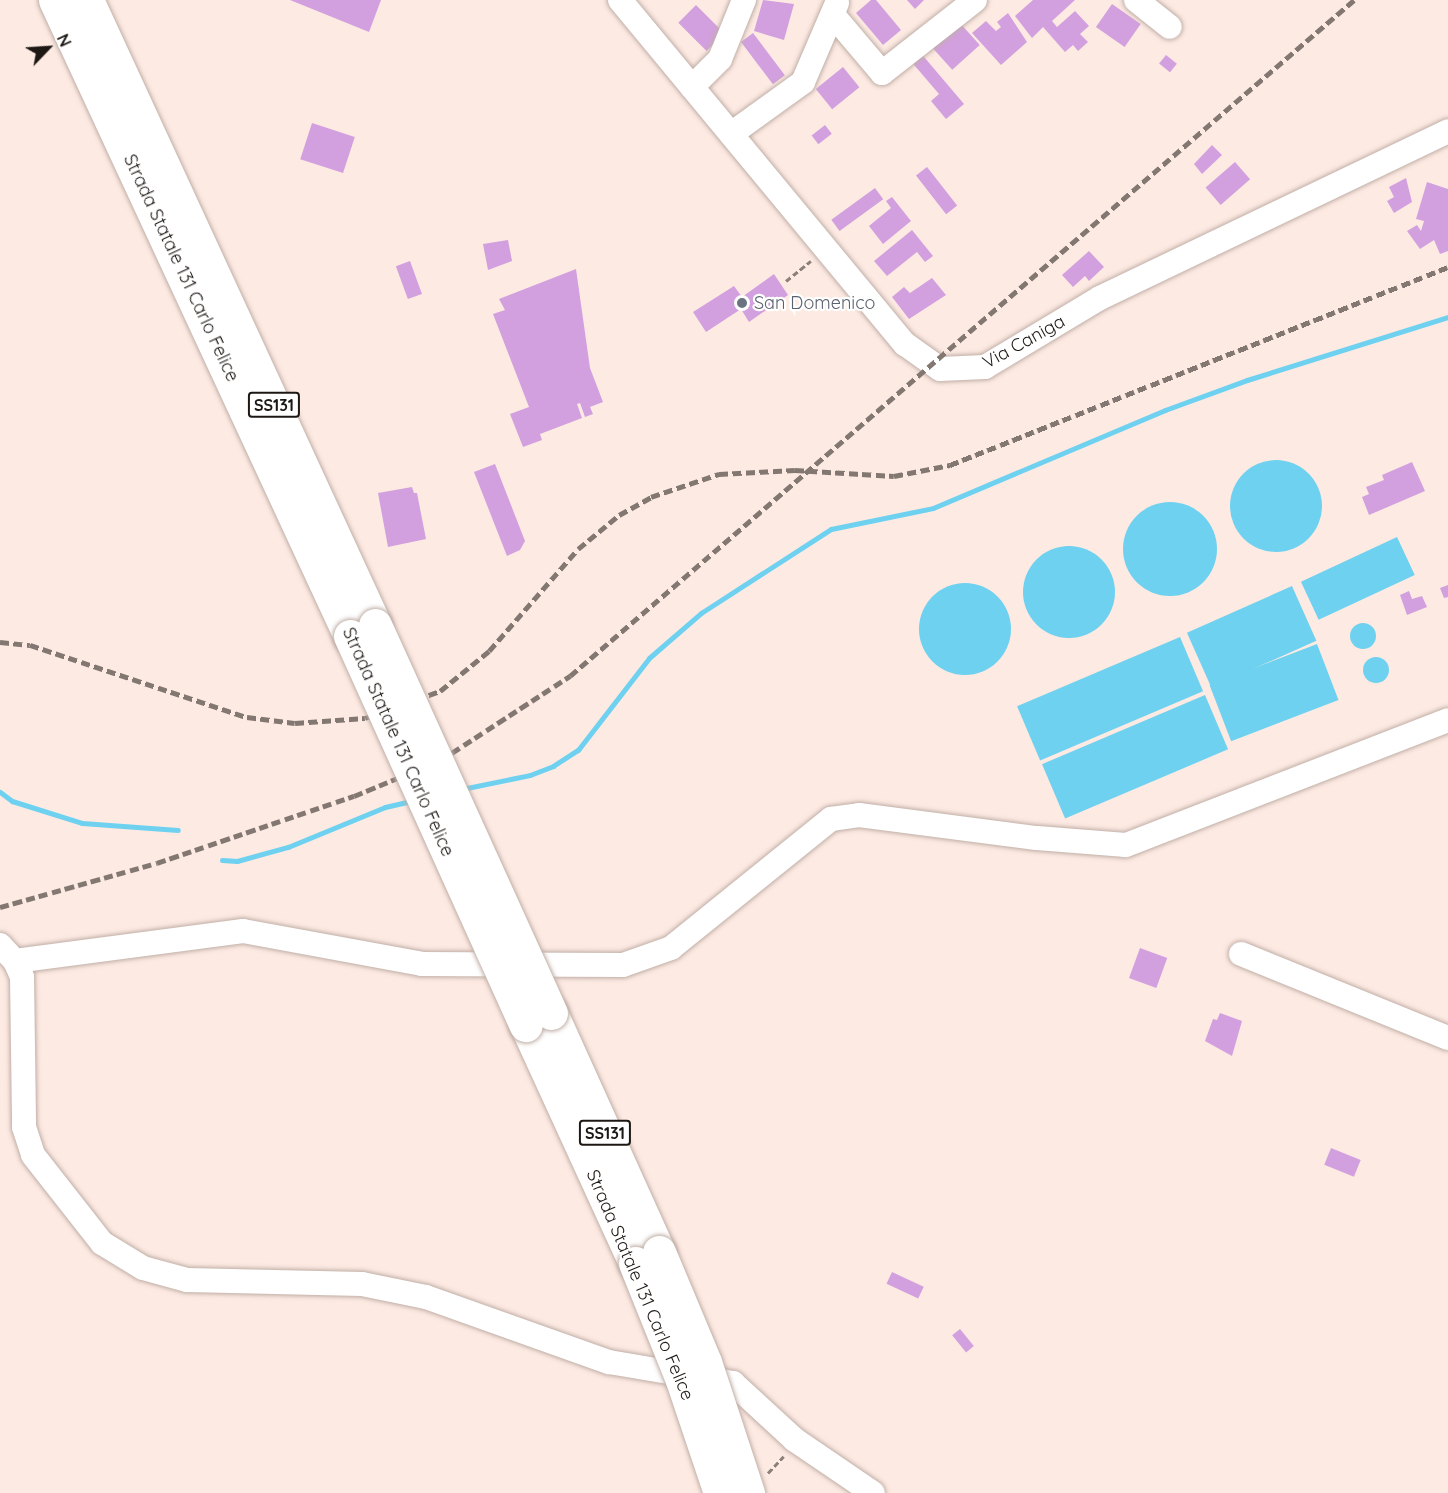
<!DOCTYPE html>
<style>
body{margin:0}
#map{position:relative;width:1448px;height:1493px;overflow:hidden;background:#fdeae3;font-family:Quicksand,sans-serif}
div>[style]{position:absolute}
.water>*{inset:0;background:#6ed1f0;transform-origin:0 0}
.round{border-radius:50%}
.stream>*{height:5px;margin:-2.5px;padding:0 2.5px;transform-origin:2.5px;border-radius:2.5px;background:#6ed1f0}
.building>*{inset:0;background:#d2a0de;transform-origin:0 0}
.path>*{height:3px;margin-top:-1.5px;transform-origin:0;background:repeating-linear-gradient(90deg,#8b7f7a 0 6px,transparent 0 9px)}
.roads{filter:drop-shadow(0 0 2px #c0afa7) drop-shadow(0 0 2px #c0afa7)}
.minor>*{height:24px;margin:-12px;padding:0 12px;transform-origin:12px;border-radius:12px;background:#fff}
.highway>*{height:33px;margin:-16.5px;padding:0 16.5px;transform-origin:16.5px;border-radius:16.5px;background:#fff}
.rail>*{height:4.5px;margin-top:-2.25px;transform-origin:0;background:repeating-linear-gradient(90deg,#837772 0 9px,transparent 0 13.5px)}
.bridges{filter:drop-shadow(0 0 2px #c0afa7) drop-shadow(0 0 2px #c0afa7)}
.highway-bridge>*{height:33px;margin:-16.5px;padding:0 16.5px;transform-origin:16.5px;border-radius:16.5px;background:#fff}
.dots>*{width:16px;height:16px;translate:-50% -50%;box-sizing:border-box;border:3px solid #fff;border-radius:50%}
span{translate:-50% -50%;white-space:nowrap;text-align:center;line-height:1.15;-webkit-text-stroke:4.5px #fff;paint-order:stroke}
.shield-label span{padding:2px 4px;background:#fff;border:2px solid;border-radius:4px;-webkit-text-stroke-width:0}
.shield-label{font-size:16px;color:#1e1815;font-weight:700}
.street-label{font-size:18px;color:#1e1815}
.worship-label{font-size:18px;color:#5b616d}
.left{translate:0 -50%;text-align:left}
.north{position:absolute;left:18px;top:18px;width:60px;height:60px;-webkit-text-stroke:4px #fff;paint-order:stroke;rotate:65deg;font-size:16px;font-weight:700;line-height:24px;text-align:center;color:#1e1815}
.north::after{content:'';display:block;margin:auto;width:21px;height:27px;background:#1e1815;clip-path:polygon(50% 0,100% 100%,50% 72%,0 100%)}
</style>
<div id="map">
<div class="water">
<div class="round" style="left:1230px;top:460px;width:92px;height:92px"></div>
<div class="round" style="left:1123px;top:502px;width:94px;height:94px"></div>
<div style="left:1397px;top:537px;width:42px;height:106px;rotate:65deg"></div>
<div class="round" style="left:1023px;top:546px;width:92px;height:92px"></div>
<div class="round" style="left:919px;top:583px;width:92px;height:92px"></div>
<div style="left:1292px;top:586px;width:60px;height:115px;rotate:66deg"></div>
<div class="round" style="left:1350px;top:623px;width:26px;height:26px"></div>
<div style="left:1180px;top:637px;width:59px;height:177px;rotate:67deg"></div>
<div style="left:1317px;top:644px;width:60px;height:115px;rotate:69deg"></div>
<div class="round" style="left:1363px;top:657px;width:26px;height:26px"></div>
<div style="left:1205px;top:695px;width:59px;height:177px;rotate:67deg"></div>
</div>
<div class="stream">
<div style="left:462px;top:789px;width:69px;rotate:-11.6deg"></div>
<div style="left:530px;top:775px;width:25px;rotate:-21deg"></div>
<div style="left:553px;top:766px;width:30px;rotate:-33deg"></div>
<div style="left:578px;top:750px;width:116px;rotate:-52.3deg"></div>
<div style="left:649px;top:658px;width:69px;rotate:-40.9deg"></div>
<div style="left:701px;top:613px;width:155px;rotate:-32.9deg"></div>
<div style="left:831px;top:529px;width:104px;rotate:-11.6deg"></div>
<div style="left:933px;top:508px;width:252px;rotate:-22.9deg"></div>
<div style="left:1165px;top:410px;width:87px;rotate:-20.1deg"></div>
<div style="left:1247px;top:380px;width:211px;rotate:-17.4deg"></div>
<div style="left:0;top:792px;width:15px;rotate:37deg"></div>
<div style="left:12px;top:801px;width:73px;rotate:17.4deg"></div>
<div style="left:82px;top:823px;width:96px;rotate:4.2deg"></div>
<div style="left:222px;top:860px;width:15px;rotate:4deg"></div>
<div style="left:237px;top:861px;width:53px;rotate:-15.4deg"></div>
<div style="left:288px;top:847px;width:105px;rotate:-22.4deg"></div>
<div style="left:385px;top:807px;width:28px;rotate:-13deg"></div>
</div>
<div class="building">
<div style="clip-path:polygon(290px 0,381px 0,369px 32px)"></div>
<div style="clip-path:polygon(763px 0,794px 4px,784px 40px,754px 31px)"></div>
<div style="clip-path:polygon(871px 0,876px 0,901px 30px,883px 45px,856px 13px)"></div>
<div style="clip-path:polygon(907px 0,924px 0,915px 9px)"></div>
<div style="clip-path:polygon(1033px 0,1075px 0,1052px 21px,1057px 27px,1075px 11px,1089px 26px,1080px 34px,1088px 42px,1078px 51px,1073px 45px,1065px 52px,1043px 27px,1032px 38px,1015px 16px)"></div>
<div style="left:1112px;top:4px;width:35px;height:28px;rotate:35deg"></div>
<div style="left:696px;top:5px;width:40px;height:25px;rotate:45deg"></div>
<div style="clip-path:polygon(1008px 13px,1027px 42px,1001px 65px,972px 33px,986px 21px,996px 31px,1001px 27px,997px 22px)"></div>
<div style="left:959px;top:22px;width:31px;height:37px;rotate:48deg"></div>
<div style="left:753px;top:33px;width:53px;height:15px;rotate:53deg"></div>
<div style="clip-path:polygon(919px 51px,964px 104px,946px 119px,931px 101px,939px 94px,909px 59px)"></div>
<div style="left:1166px;top:55px;width:14px;height:11px;rotate:39deg"></div>
<div style="left:843px;top:67px;width:26px;height:35px;rotate:51deg"></div>
<div style="left:312px;top:123px;width:45px;height:38px;rotate:18deg"></div>
<div style="left:825px;top:125px;width:11px;height:17px;rotate:52deg"></div>
<div style="clip-path:polygon(1212px 145px,1222px 155px,1202px 174px,1194px 164px)"></div>
<div style="left:1235px;top:162px;width:23px;height:39px;rotate:49deg"></div>
<div style="left:927px;top:167px;width:49px;height:14px;rotate:52deg"></div>
<div style="clip-path:polygon(1406px 178px,1412px 202px,1394px 213px,1387px 201px,1394px 197px,1389px 187px)"></div>
<div style="clip-path:polygon(1427px 182px,1448px 189px,1448px 251px,1440px 254px,1434px 240px,1420px 249px,1407px 231px,1417px 225px,1421px 231px,1424px 221px,1416px 219px)"></div>
<div style="left:875px;top:188px;width:14px;height:54px;rotate:54deg"></div>
<div style="clip-path:polygon(892px 197px,911px 221px,883px 244px,869px 226px,891px 208px,886px 201px)"></div>
<div style="clip-path:polygon(912px 230px,933px 256px,925px 262px,917px 252px,887px 276px,874px 261px)"></div>
<div style="clip-path:polygon(508px 240px,512px 261px,488px 270px,483px 244px)"></div>
<div style="clip-path:polygon(1089px 251px,1104px 267px,1089px 281px,1085px 276px,1073px 287px,1062px 275px)"></div>
<div style="left:410px;top:261px;width:35px;height:15px;rotate:70deg"></div>
<div style="clip-path:polygon(576px 269px,590px 368px,603px 402px,590px 407px,593px 414px,585px 417px,580px 403px,577px 404px,582px 418px,540px 434px,542px 440px,523px 447px,510px 414px,529px 407px,493px 314px,505px 310px,499px 299px)"></div>
<div style="clip-path:polygon(774px 274px,788px 295px,749px 322px,741px 309px,706px 332px,693px 312px,734px 286px,742px 297px)"></div>
<div style="clip-path:polygon(932px 278px,946px 295px,909px 319px,892px 297px,904px 287px,910px 293px)"></div>
<div style="clip-path:polygon(1412px 462px,1425px 491px,1369px 515px,1362px 497px,1369px 494px,1366px 487px,1384px 480px,1382px 475px)"></div>
<div style="clip-path:polygon(495px 464px,525px 541px,520px 550px,507px 556px,474px 472px)"></div>
<div style="clip-path:polygon(412px 487px,414px 493px,417px 493px,426px 539px,388px 547px,378px 493px)"></div>
<div style="clip-path:polygon(1448px 585px,1448px 597px,1444px 598px,1440px 588px)"></div>
<div style="clip-path:polygon(1409px 591px,1412px 599px,1422px 596px,1427px 607px,1407px 615px,1400px 595px)"></div>
<div style="left:1140px;top:948px;width:29px;height:32px;rotate:20deg"></div>
<div style="clip-path:polygon(1220px 1013px,1242px 1021px,1232px 1056px,1205px 1041px,1213px 1019px,1217px 1020px)"></div>
<div style="left:1331px;top:1148px;width:32px;height:18px;rotate:22deg"></div>
<div style="left:892px;top:1272px;width:35px;height:13px;rotate:25deg"></div>
<div style="left:960px;top:1329px;width:22px;height:10px;rotate:51deg"></div>
</div>
<div class="path">
<div style="left:786px;top:281px;width:32px;rotate:-39deg"></div>
<div style="left:768px;top:1473px;width:23px;rotate:-47deg"></div>
</div>
<div class="roads">
<div class="minor">
<div style="left:620px;top:0;width:447px;rotate:50.4deg"></div>
<div style="left:905px;top:344px;width:43px;rotate:35.5deg"></div>
<div style="left:940px;top:369px;width:45px;rotate:-2.5deg"></div>
<div style="left:985px;top:367px;width:134px;rotate:-31deg"></div>
<div style="left:1100px;top:298px;width:386px;rotate:-25.6deg"></div>
<div style="left:1136px;top:0;width:43px;rotate:38.5deg"></div>
<div style="left:833px;top:15px;width:76px;rotate:49.8deg"></div>
<div style="left:882px;top:73px;width:118px;rotate:-38.1deg"></div>
<div style="left:692px;top:87px;width:40px;rotate:-45deg"></div>
<div style="left:720px;top:59px;width:64px;rotate:-67.9deg"></div>
<div style="left:731px;top:134px;width:89px;rotate:-35.8deg"></div>
<div style="left:803px;top:82px;width:86px;rotate:-66.7deg"></div>
<div style="left:0;top:945px;width:22px;rotate:47deg"></div>
<div style="left:15px;top:961px;width:17px;rotate:66deg"></div>
<div style="left:22px;top:977px;width:150px;rotate:89.2deg"></div>
<div style="left:24px;top:1127px;width:29px;rotate:72deg"></div>
<div style="left:33px;top:1155px;width:112px;rotate:51.9deg"></div>
<div style="left:102px;top:1243px;width:48px;rotate:31.4deg"></div>
<div style="left:143px;top:1268px;width:46px;rotate:15.3deg"></div>
<div style="left:187px;top:1280px;width:175px;rotate:1.3deg"></div>
<div style="left:362px;top:1284px;width:65px;rotate:11.5deg"></div>
<div style="left:426px;top:1297px;width:194px;rotate:19.6deg"></div>
<div style="left:609px;top:1362px;width:126px;rotate:9.6deg"></div>
<div style="left:733px;top:1383px;width:84px;rotate:42.6deg"></div>
<div style="left:795px;top:1440px;width:94px;rotate:34.2deg"></div>
<div style="left:1241px;top:954px;width:223px;rotate:22.1deg"></div>
<div style="left:15px;top:961px;width:230px;rotate:-7.5deg"></div>
<div style="left:243px;top:931px;width:182px;rotate:10.4deg"></div>
<div style="left:422px;top:964px;width:201px;rotate:0.3deg"></div>
<div style="left:623px;top:965px;width:51px;rotate:-19.5deg"></div>
<div style="left:671px;top:948px;width:206px;rotate:-38.9deg"></div>
<div style="left:831px;top:819px;width:28px;rotate:-8deg"></div>
<div style="left:859px;top:815px;width:179px;rotate:7.4deg"></div>
<div style="left:1037px;top:838px;width:89px;rotate:4.5deg"></div>
<div style="left:1126px;top:845px;width:345px;rotate:-21.2deg"></div>
</div>
<div class="highway">
<div style="left:55px;top:0;width:701px;rotate:65.12deg"></div>
<div style="left:87px;top:0;width:688px;rotate:65.26deg"></div>
<div style="left:551px;top:1013px;width:262px;rotate:65.7deg"></div>
<div style="left:526px;top:1025px;width:262px;rotate:65.4deg"></div>
</div>
</div>
<div class="rail">
<div style="left:0;top:642px;width:30px;rotate:6deg"></div>
<div style="left:30px;top:645px;width:229px;rotate:18.4deg"></div>
<div style="left:247px;top:717px;width:48px;rotate:7.1deg"></div>
<div style="left:295px;top:723px;width:70px;rotate:-4.1deg"></div>
<div style="left:365px;top:718px;width:80px;rotate:-19.8deg"></div>
<div style="left:440px;top:691px;width:63px;rotate:-39.2deg"></div>
<div style="left:489px;top:651px;width:135px;rotate:-48.9deg"></div>
<div style="left:578px;top:549px;width:53px;rotate:-39.7deg"></div>
<div style="left:619px;top:515px;width:37px;rotate:-29deg"></div>
<div style="left:651px;top:497px;width:72px;rotate:-18.7deg"></div>
<div style="left:719px;top:474px;width:76px;rotate:-3deg"></div>
<div style="left:795px;top:470px;width:99px;rotate:3.5deg"></div>
<div style="left:894px;top:476px;width:57px;rotate:-11.1deg"></div>
<div style="left:950px;top:465px;width:536px;rotate:-21.68deg"></div>
<div style="left:0;top:907px;width:163px;rotate:-15.7deg"></div>
<div style="left:157px;top:863px;width:208px;rotate:-18.8deg"></div>
<div style="left:354px;top:796px;width:94px;rotate:-22.5deg"></div>
<div style="left:441px;top:760px;width:154px;rotate:-33.1deg"></div>
<div style="left:570px;top:676px;width:1035px;rotate:-40.77deg"></div>
</div>
<div class="bridges">
<div class="highway-bridge">
<div style="left:375px;top:625px;width:426px;rotate:65.6deg"></div>
<div style="left:350px;top:636px;width:427px;rotate:65.7deg"></div>
<div style="left:659px;top:1252px;width:119px;rotate:67.3deg"></div>
<div style="left:705px;top:1362px;width:138px;rotate:71.8deg"></div>
<div style="left:635px;top:1263px;width:126px;rotate:68.1deg"></div>
<div style="left:682px;top:1380px;width:119px;rotate:71.4deg"></div>
</div>
</div>
<div class="dots">
<div style="left:742px;top:303px;background:#6b7280"></div>
</div>
<div class="shield-label">
<span style="left:274px;top:405px">SS131</span>
<span style="left:605px;top:1133px">SS131</span>
</div>
<div class="street-label">
<span style="left:181px;top:268px;rotate:65deg">Strada Statale 131 Carlo Felice</span>
<span style="left:1024px;top:342px;rotate:-29deg">Via Caniga</span>
<span style="left:398px;top:742px;rotate:66deg">Strada Statale 131 Carlo Felice</span>
<span style="left:640px;top:1285px;rotate:67deg">Strada Statale 131 Carlo Felice</span>
</div>
<div class="worship-label">
<span class="left" style="left:754px;top:303px">San Domenico</span>
</div>
<div class="north">N</div>
</div>
